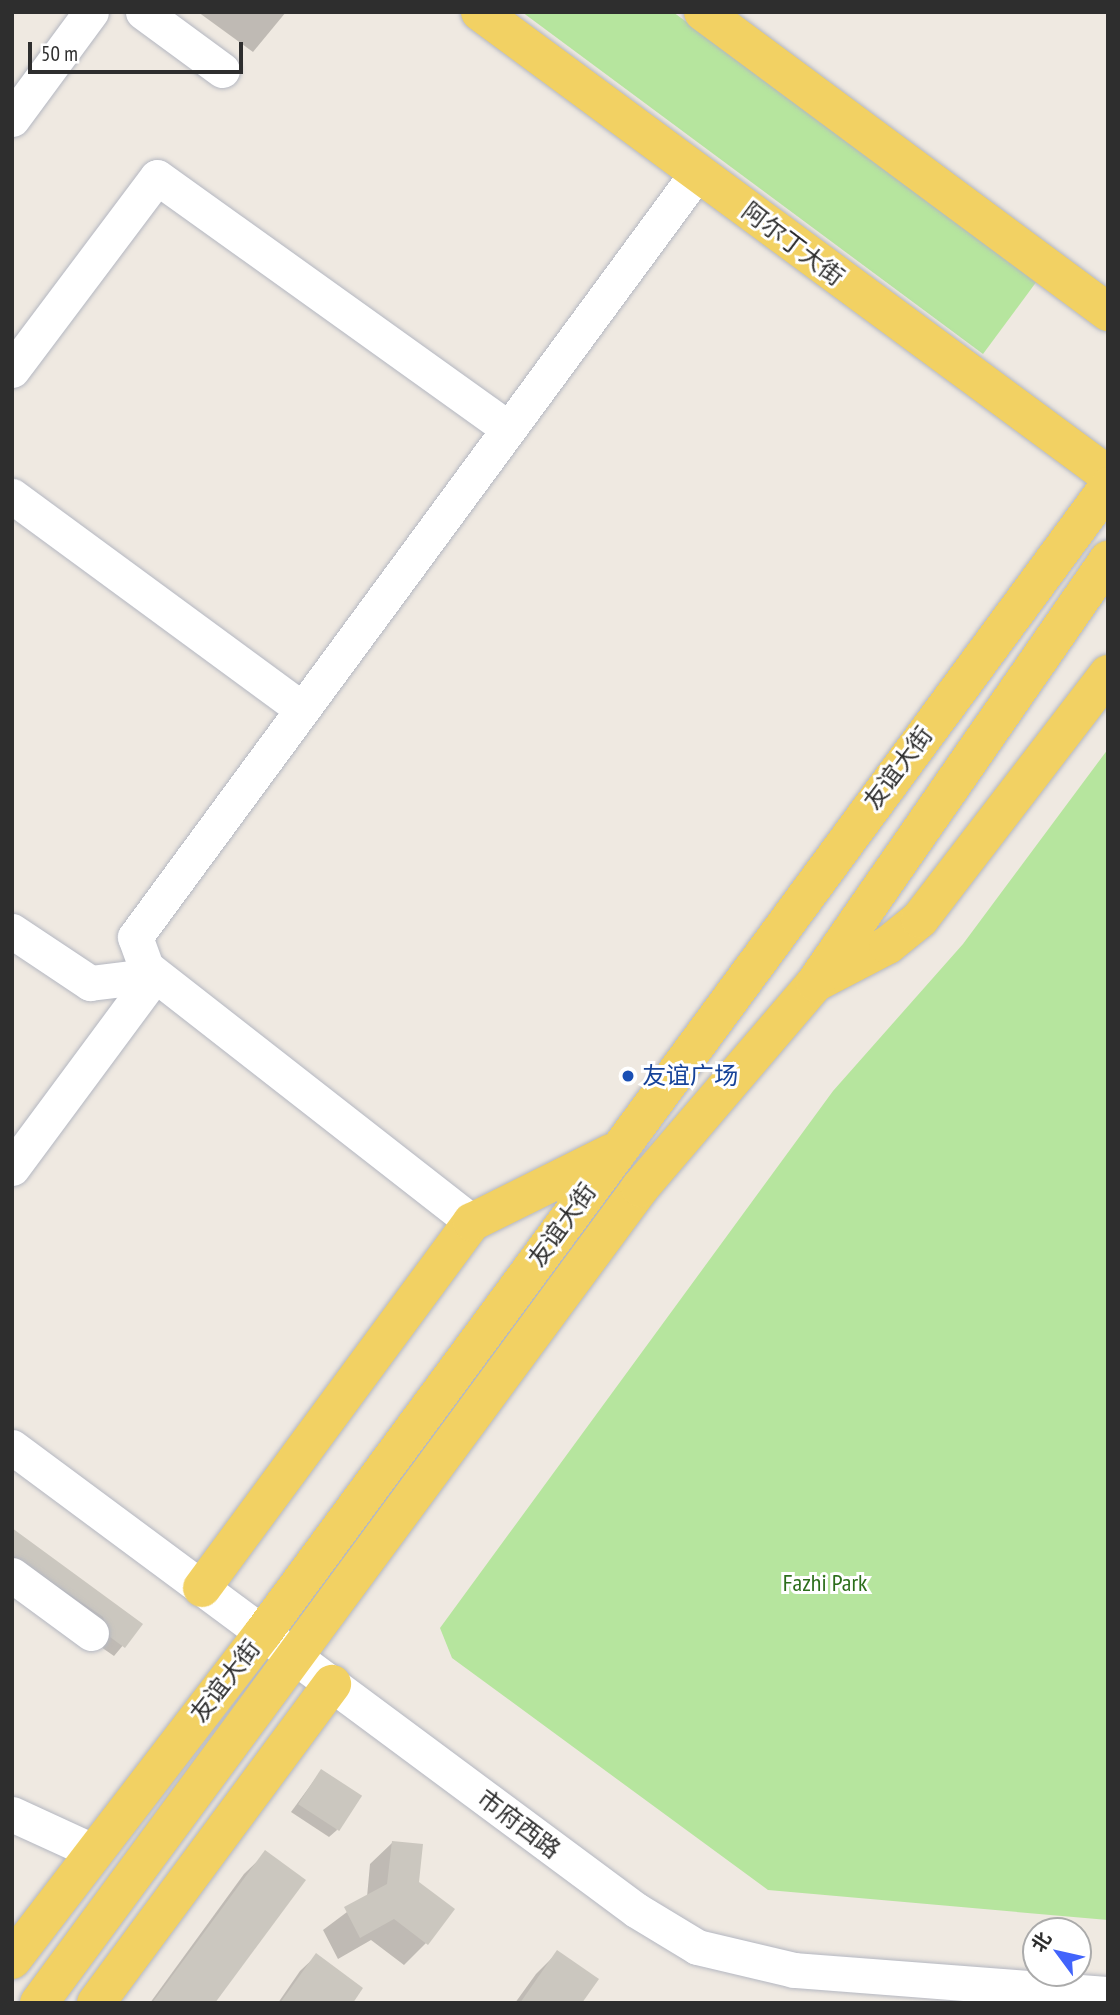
<!DOCTYPE html>
<meta charset="utf-8">
<style>
body{margin:0}
#map{position:relative;width:1120px;height:2015px;overflow:hidden;background:#efe9e1;font-family:"PT Sans Narrow","Noto Sans SC",sans-serif}
div>[style]{position:absolute}
.green>*{inset:0;background:#b6e59e}
.shadow>*{inset:0;background:#0003}
.building>*{inset:0;background:#cbc7bf;transform-origin:0 0}
.roads{filter:drop-shadow(0 0 2px #b4b7c1) drop-shadow(0 0 2px #b4b7c1)}
.minor>*{height:35px;margin:-17.5px;padding:0 17.5px;transform-origin:17.5px;border-radius:17.5px;background:#fff}
.major>*{height:38px;margin:-19px;padding:0 19px;transform-origin:19px;border-radius:19px;background:#f2d163}
.dots>*{width:19px;height:19px;translate:-50% -50%;box-sizing:border-box;border:4px solid #fff;border-radius:50%}
span{translate:-50% -50%;white-space:nowrap;text-align:center;line-height:1.15;-webkit-text-stroke:6px #fff;paint-order:stroke}
.street-label{font-size:24px;color:#2e2e2e}
.transit-label{font-size:24px;color:#164399}
.left{translate:0 -50%;text-align:left}
.park-label{font-size:24px;color:#2c6e1b}
.frame{position:absolute;inset:0;border:14px solid #2e2e2e;pointer-events:none}
.north{position:absolute;left:1022px;top:1917px;width:70px;height:70px;box-sizing:border-box;background:#fff;border:2px solid #ababab;border-radius:50%;rotate:303deg;font-size:19px;font-weight:700;line-height:28px;text-align:center;color:#2e2e2e}
.north::after{content:'';display:block;margin:auto;width:24px;height:32px;background:#4264fb;clip-path:polygon(50% 0,100% 100%,50% 72%,0 100%)}
.scale{position:absolute;left:28px;top:42px;width:215px;height:32px;box-sizing:border-box;border:4px solid #2e2e2e;border-top:0;padding-left:9px;font-size:21px;line-height:24px;white-space:nowrap;color:#2e2e2e;-webkit-text-stroke:5px #fff;paint-order:stroke}
</style>
<div id="map">
<div class="green">
<div style="clip-path:polygon(522px 12px,673px 12px,1037px 281px,983px 354px)"></div>
<div style="clip-path:polygon(1108px 749px,1108px 1920px,768px 1890px,452px 1658px,440px 1628px,833px 1091px,963px 944px)"></div>
</div>
<div class="shadow">
<div style="clip-path:polygon(198px 12px,286px 12px,253px 52px)"></div>
<div style="clip-path:polygon(12px 1530px,140px 1625px,114px 1656px,101px 1647px,94px 1626px,12px 1568px)"></div>
<div style="clip-path:polygon(321px 1771px,337px 1830px,329px 1837px,291px 1812px)"></div>
<div style="clip-path:polygon(392px 1843px,426px 1943px,404px 1965px,371px 1940px,338px 1959px,323px 1930px,367px 1897px,370px 1864px)"></div>
<div style="clip-path:polygon(266px 1853px,213px 2003px,150px 2003px,244px 1874px)"></div>
<div style="clip-path:polygon(558px 1952px,580px 2003px,515px 2003px,536px 1974px)"></div>
<div style="clip-path:polygon(316px 1956px,351px 2003px,278px 2003px,300px 1971px)"></div>
</div>
<div class="building">
<div style="clip-path:polygon(12px 1528px,143px 1624px,125px 1648px,110px 1637px,103px 1617px,12px 1555px)"></div>
<div style="left:321px;top:1769px;width:49px;height:42px;rotate:33deg"></div>
<div style="clip-path:polygon(392px 1841px,423px 1844px,419px 1882px,455px 1909px,428px 1945px,394px 1919px,360px 1938px,344px 1907px,387px 1884px)"></div>
<div style="clip-path:polygon(265px 1850px,306px 1880px,215px 2003px,152px 2003px)"></div>
<div style="clip-path:polygon(557px 1950px,599px 1979px,582px 2003px,520px 2003px)"></div>
<div style="clip-path:polygon(316px 1953px,363px 1988px,353px 2003px,280px 2003px)"></div>
</div>
<div class="roads">
<div class="minor">
<div style="left:143px;top:12px;width:98px;rotate:36.3deg"></div>
<div style="left:12px;top:119px;width:133px;rotate:-53.6deg"></div>
<div style="left:12px;top:370px;width:241px;rotate:-53.1deg"></div>
<div style="left:157px;top:177px;width:429px;rotate:35.6deg"></div>
<div style="left:12px;top:496px;width:356px;rotate:36.3deg"></div>
<div style="left:12px;top:931px;width:94px;rotate:33.7deg"></div>
<div style="left:90px;top:983px;width:65px;rotate:-7deg"></div>
<div style="left:12px;top:1168px;width:240px;rotate:-53.5deg"></div>
<div style="left:472px;top:1222px;width:414px;rotate:-142deg"></div>
<div style="left:146px;top:967px;width:32px;rotate:-110deg"></div>
<div style="left:135px;top:937px;width:948px;rotate:-53.66deg"></div>
<div style="left:12px;top:1447px;width:777px;rotate:36.57deg"></div>
<div style="left:636px;top:1910px;width:71px;rotate:31.2deg"></div>
<div style="left:697px;top:1947px;width:100px;rotate:13.3deg"></div>
<div style="left:794px;top:1970px;width:315px;rotate:4.4deg"></div>
<div style="left:12px;top:1575px;width:98px;rotate:36.3deg"></div>
<div style="left:12px;top:1814px;width:89px;rotate:24.6deg"></div>
</div>
<div class="major">
<div style="left:480px;top:12px;width:780px;rotate:36.4deg"></div>
<div style="left:703px;top:12px;width:504px;rotate:36.53deg"></div>
<div style="left:819px;top:981px;width:78px;rotate:-27.6deg"></div>
<div style="left:888px;top:945px;width:41px;rotate:-39.1deg"></div>
<div style="left:920px;top:919px;width:309px;rotate:-52.5deg"></div>
<div style="left:202px;top:1588px;width:455px;rotate:-53.6deg"></div>
<div style="left:472px;top:1222px;width:155px;rotate:-26.4deg"></div>
<div style="left:12px;top:1960px;width:412px;rotate:-52.5deg"></div>
<div style="left:263px;top:1633px;width:1424px;rotate:-53.6deg"></div>
<div style="left:39px;top:2003px;width:1013px;rotate:-53.59deg"></div>
<div style="left:640px;top:1188px;width:270px;rotate:-49.5deg"></div>
<div style="left:815px;top:983px;width:515px;rotate:-55.29deg"></div>
<div style="left:96px;top:2003px;width:397px;rotate:-53.5deg"></div>
</div>
</div>
<div class="dots">
<div style="left:628px;top:1076px;background:#1a4fb4"></div>
</div>
<div class="street-label">
<span style="left:793px;top:244px;rotate:37deg">阿尔丁大街</span>
<span style="left:898px;top:768px;rotate:-53deg">友谊大街</span>
<span style="left:562px;top:1225px;rotate:-54deg">友谊大街</span>
<span style="left:225px;top:1681px;rotate:-52deg">友谊大街</span>
<span style="left:519px;top:1824px;rotate:37deg">市府西路</span>
</div>
<div class="transit-label">
<span class="left" style="left:642px;top:1076px">友谊广场</span>
</div>
<div class="park-label">
<span style="left:825px;top:1583px">Fazhi Park</span>
</div>
<div class="frame"></div>
<div class="north">北</div>
<div class="scale">50 m</div>
</div>
